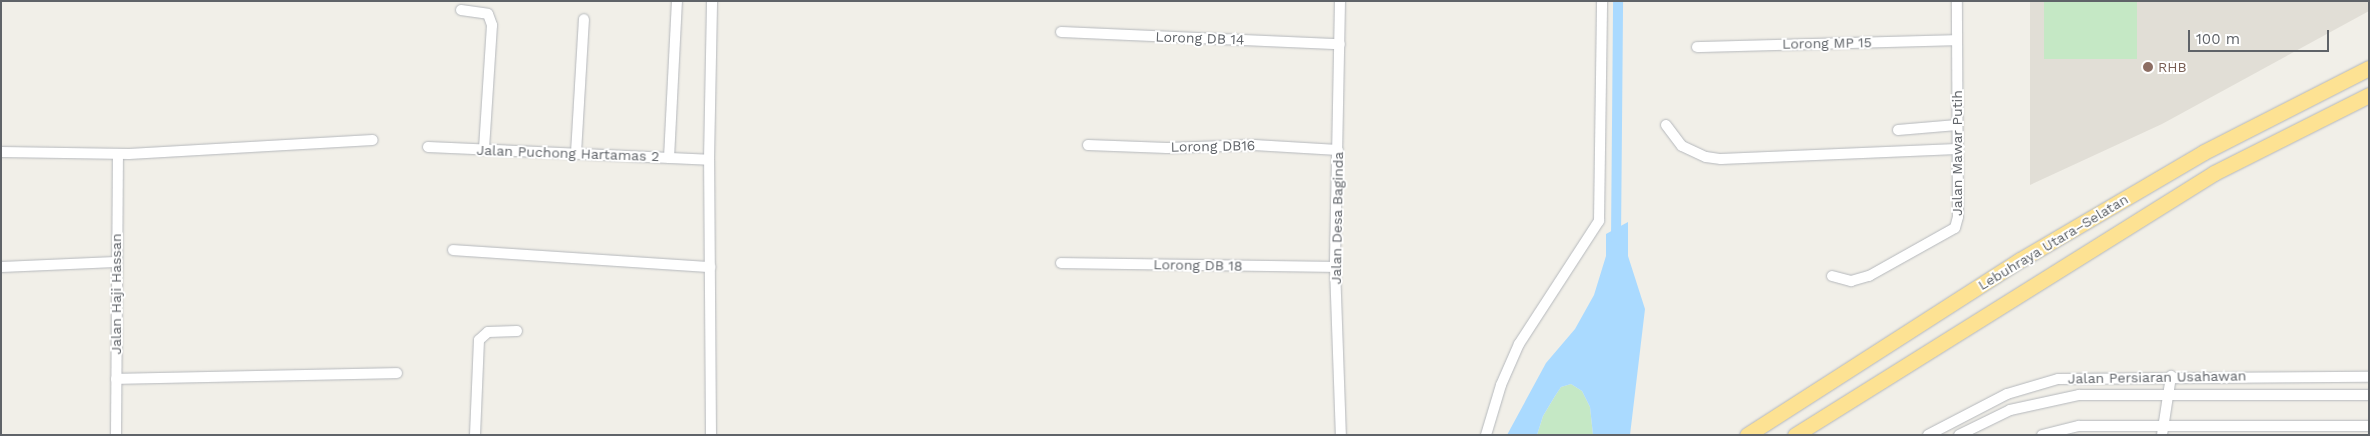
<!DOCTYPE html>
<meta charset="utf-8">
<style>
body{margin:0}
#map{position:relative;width:2370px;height:436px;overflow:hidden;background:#f1efe8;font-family:"Work Sans",sans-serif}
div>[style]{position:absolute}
.education>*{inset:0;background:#e1ded6}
.green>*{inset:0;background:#c5e8c5;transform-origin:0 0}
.water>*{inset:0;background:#aadaff}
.canal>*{height:10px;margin:-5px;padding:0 5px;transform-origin:5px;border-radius:5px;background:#aadaff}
.roads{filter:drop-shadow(0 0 1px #b5b8bc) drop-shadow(0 0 1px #b5b8bc)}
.minor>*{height:10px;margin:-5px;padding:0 5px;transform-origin:5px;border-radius:5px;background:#fff}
.highway>*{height:15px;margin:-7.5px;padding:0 7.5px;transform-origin:7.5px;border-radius:7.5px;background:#fde293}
.dots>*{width:14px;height:14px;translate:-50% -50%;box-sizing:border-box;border:2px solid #fff;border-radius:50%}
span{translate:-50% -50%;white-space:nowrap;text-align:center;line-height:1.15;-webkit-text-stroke:4px #fff;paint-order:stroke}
.street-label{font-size:14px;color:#5f6368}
.education-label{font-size:14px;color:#785e54}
.left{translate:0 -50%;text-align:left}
.frame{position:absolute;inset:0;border:2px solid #5f6368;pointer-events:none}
.scale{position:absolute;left:2188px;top:30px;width:141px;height:22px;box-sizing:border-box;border:2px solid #5f6368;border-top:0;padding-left:6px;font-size:15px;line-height:18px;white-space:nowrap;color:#5f6368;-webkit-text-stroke:4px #fff;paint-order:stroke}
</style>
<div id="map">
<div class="education">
<div style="clip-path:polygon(2030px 1px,2369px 1px,2369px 11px,2162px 124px,2030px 185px)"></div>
</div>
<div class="green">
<div style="left:2044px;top:1px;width:93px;height:58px"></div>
<div style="clip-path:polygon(1571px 384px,1582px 391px,1590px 407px,1593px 435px,1537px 435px,1543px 416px,1555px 396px,1561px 387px)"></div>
</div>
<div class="water">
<div style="clip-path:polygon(1628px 222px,1628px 256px,1645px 309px,1630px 435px,1593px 435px,1590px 407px,1582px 391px,1571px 384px,1561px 387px,1555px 396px,1543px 416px,1537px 435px,1507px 435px,1546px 363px,1575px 329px,1594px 295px,1606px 256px,1606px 234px)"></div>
</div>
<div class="canal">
<div style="left:1616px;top:240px;width:239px;rotate:-89.5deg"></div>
</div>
<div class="roads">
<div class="minor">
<div style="left:1340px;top:1px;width:266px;rotate:91.1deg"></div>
<div style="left:1335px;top:267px;width:168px;rotate:88deg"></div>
<div style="left:461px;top:10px;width:27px;rotate:8deg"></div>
<div style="left:488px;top:14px;width:12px;rotate:70deg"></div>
<div style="left:492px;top:25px;width:125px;rotate:93.7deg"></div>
<div style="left:1061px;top:32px;width:279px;rotate:2.5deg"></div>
<div style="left:1697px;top:47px;width:260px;rotate:-1.5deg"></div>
<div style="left:1666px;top:125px;width:26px;rotate:53deg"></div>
<div style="left:1682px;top:146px;width:26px;rotate:25deg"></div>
<div style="left:1706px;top:157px;width:15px;rotate:8deg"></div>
<div style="left:1721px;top:159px;width:236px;rotate:-2.4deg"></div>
<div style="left:1898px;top:130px;width:59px;rotate:-4.8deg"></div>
<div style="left:1088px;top:145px;width:79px;rotate:2.2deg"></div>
<div style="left:1167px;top:148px;width:87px;rotate:-2deg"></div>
<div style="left:1254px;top:145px;width:84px;rotate:3.4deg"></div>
<div style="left:428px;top:147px;width:281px;rotate:2.6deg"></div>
<div style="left:1px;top:152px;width:128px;rotate:0.9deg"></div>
<div style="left:129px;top:154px;width:244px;rotate:-3.3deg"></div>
<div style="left:576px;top:153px;width:134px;rotate:-86.6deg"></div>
<div style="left:669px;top:158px;width:157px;rotate:-87.1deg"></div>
<div style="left:453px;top:250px;width:258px;rotate:3.8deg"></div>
<div style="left:1061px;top:263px;width:274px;rotate:0.8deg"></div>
<div style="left:1px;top:267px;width:115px;rotate:-2.5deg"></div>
<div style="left:1832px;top:276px;width:20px;rotate:15deg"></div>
<div style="left:1851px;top:281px;width:19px;rotate:-16deg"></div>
<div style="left:1869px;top:276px;width:98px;rotate:-29.2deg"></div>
<div style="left:1955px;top:228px;width:11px;rotate:-75deg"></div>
<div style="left:1958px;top:217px;width:216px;rotate:-90.3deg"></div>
<div style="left:116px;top:379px;width:281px;rotate:-1.2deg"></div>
<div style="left:116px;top:435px;width:281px;rotate:-89.6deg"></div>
<div style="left:475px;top:435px;width:95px;rotate:-87.6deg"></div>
<div style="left:479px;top:340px;width:12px;rotate:-42deg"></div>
<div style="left:488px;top:332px;width:29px;rotate:-2deg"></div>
<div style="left:711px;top:435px;width:275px;rotate:-90.4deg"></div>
<div style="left:709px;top:160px;width:159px;rotate:-88.9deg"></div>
<div style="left:1486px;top:435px;width:52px;rotate:-73.3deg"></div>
<div style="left:1501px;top:385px;width:45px;rotate:-66.3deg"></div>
<div style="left:1519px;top:344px;width:147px;rotate:-57deg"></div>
<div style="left:1599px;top:221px;width:220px;rotate:-89.2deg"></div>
<div style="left:1928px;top:435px;width:89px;rotate:-27.4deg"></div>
<div style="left:2007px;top:394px;width:53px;rotate:-16.4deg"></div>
<div style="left:2058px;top:379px;width:311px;rotate:-0.4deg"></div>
<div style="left:1959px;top:435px;width:57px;rotate:-26.1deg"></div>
<div style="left:2010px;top:410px;width:71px;rotate:-12.3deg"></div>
<div style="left:2079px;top:395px;width:290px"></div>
<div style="left:2042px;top:435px;width:38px;rotate:-14deg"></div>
<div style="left:2079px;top:426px;width:290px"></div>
<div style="left:2162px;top:435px;width:60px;rotate:-81.3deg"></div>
</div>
<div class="highway">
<div style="left:1747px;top:435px;width:324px;rotate:-32.7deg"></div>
<div style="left:2020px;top:260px;width:213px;rotate:-30.4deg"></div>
<div style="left:2204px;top:152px;width:185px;rotate:-27deg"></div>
<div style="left:1795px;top:435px;width:494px;rotate:-32deg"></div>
<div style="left:2214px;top:173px;width:174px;rotate:-26.7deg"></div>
</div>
</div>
<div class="dots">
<div style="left:2148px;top:67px;background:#8d6e63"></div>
</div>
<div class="street-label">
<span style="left:1200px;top:38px;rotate:2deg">Lorong DB 14</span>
<span style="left:1827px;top:43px;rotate:-1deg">Lorong MP 15</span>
<span style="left:1213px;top:146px;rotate:-1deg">Lorong DB16</span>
<span style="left:568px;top:153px;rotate:2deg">Jalan Puchong Hartamas 2</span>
<span style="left:1957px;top:153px;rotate:-90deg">Jalan Mawar Putih</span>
<span style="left:1337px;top:218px;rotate:-89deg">Jalan Desa Baginda</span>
<span style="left:2053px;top:242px;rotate:-31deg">Lebuhraya Utara–Selatan</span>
<span style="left:1198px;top:265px;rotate:1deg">Lorong DB 18</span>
<span style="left:116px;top:294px;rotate:-90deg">Jalan Haji Hassan</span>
<span style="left:2157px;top:377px;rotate:-1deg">Jalan Persiaran Usahawan</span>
</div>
<div class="education-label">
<span class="left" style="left:2158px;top:67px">RHB</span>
</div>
<div class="frame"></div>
<div class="scale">100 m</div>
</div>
